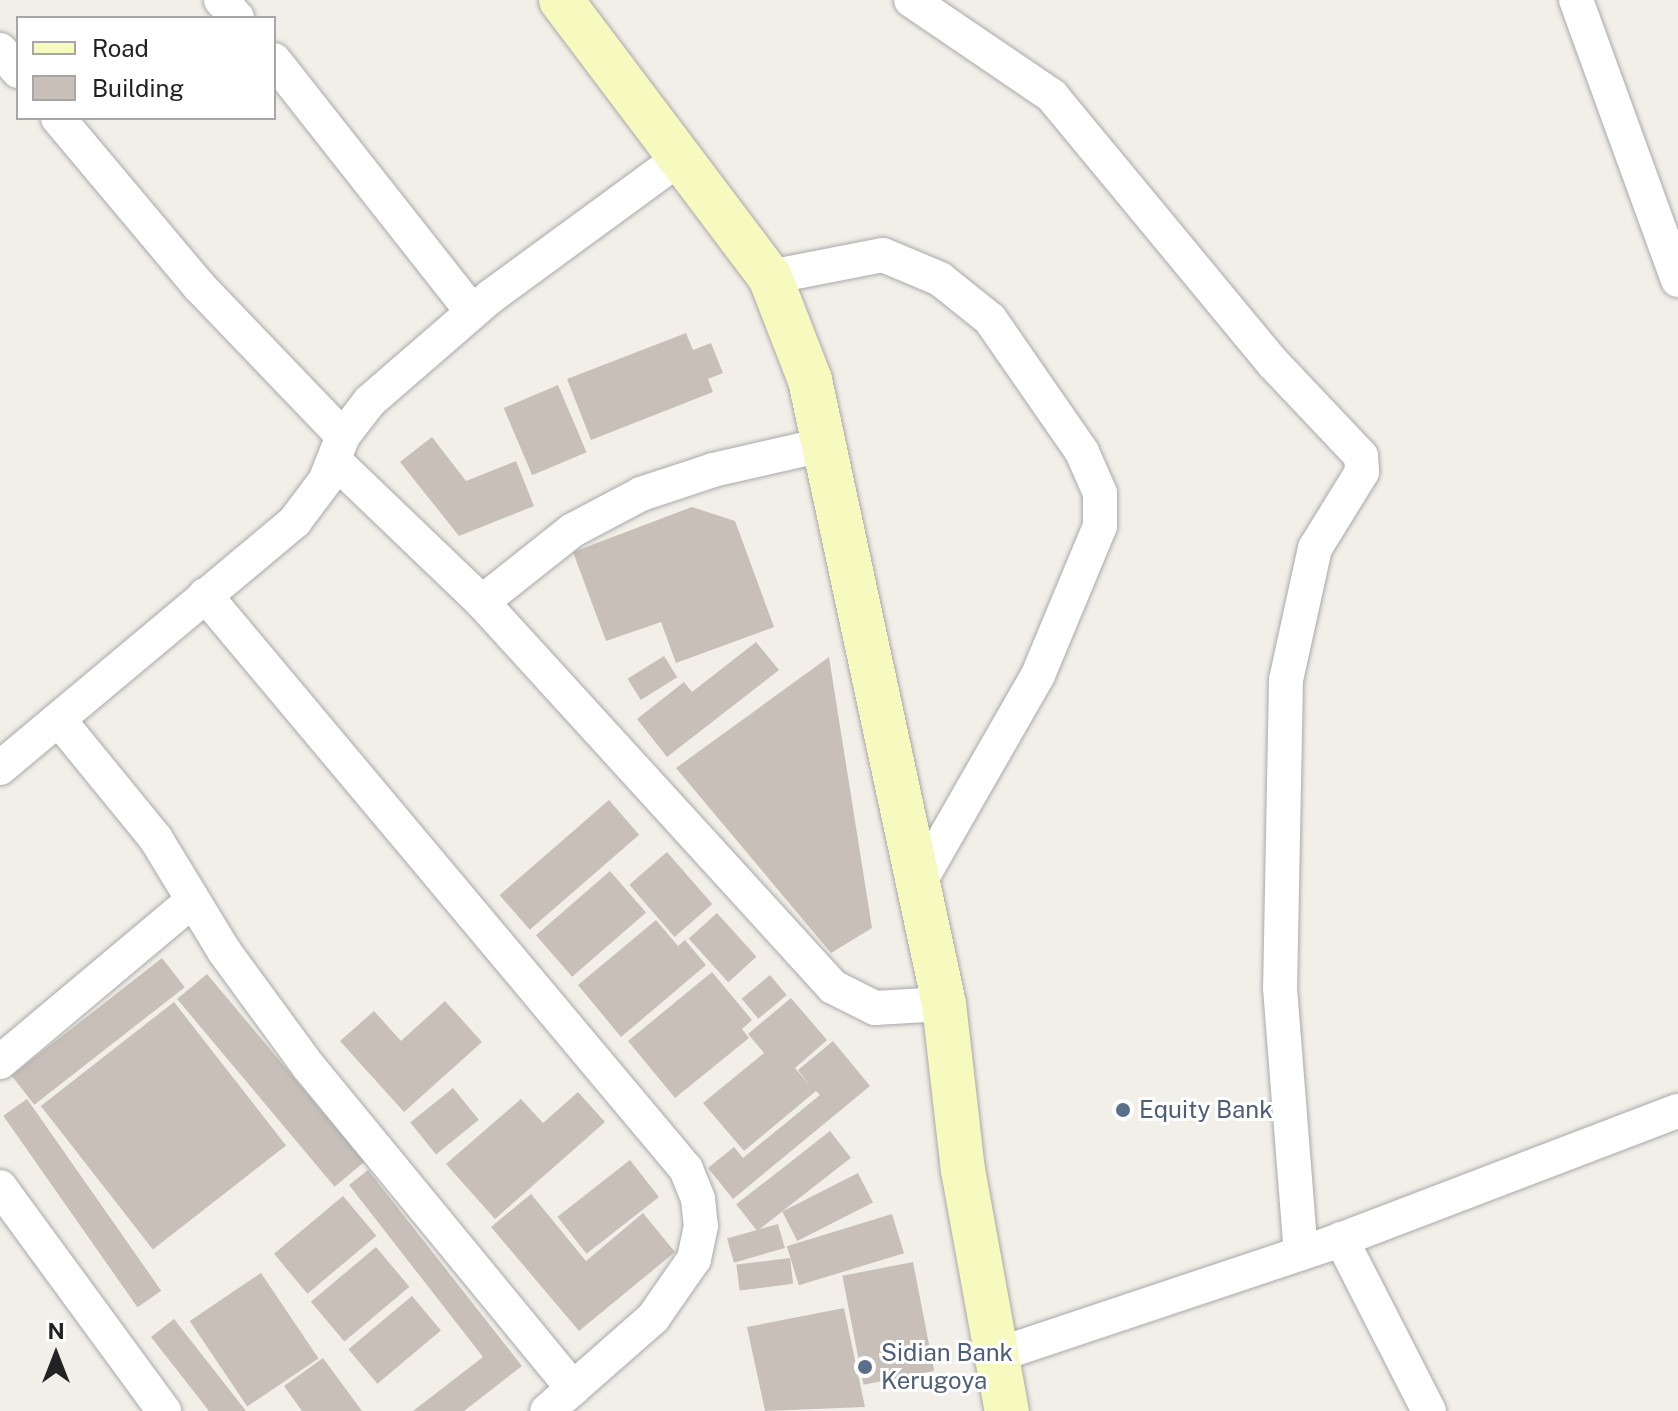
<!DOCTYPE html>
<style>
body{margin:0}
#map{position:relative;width:1678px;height:1411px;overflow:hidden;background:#f2efe9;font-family:"Public Sans",sans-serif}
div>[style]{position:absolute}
.building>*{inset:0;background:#c7bfb8;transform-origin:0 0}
.roads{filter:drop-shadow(0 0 2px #a9a9a9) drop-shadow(0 0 2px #a9a9a9)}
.minor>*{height:34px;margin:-17px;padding:0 17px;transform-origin:17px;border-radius:17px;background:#fff}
.secondary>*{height:44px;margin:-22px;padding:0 22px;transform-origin:22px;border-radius:22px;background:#f7fabf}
.dots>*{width:22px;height:22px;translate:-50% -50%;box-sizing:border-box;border:4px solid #fff;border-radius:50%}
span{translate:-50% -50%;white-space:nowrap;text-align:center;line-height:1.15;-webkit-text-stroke:6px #fff;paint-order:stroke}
.service-label{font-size:24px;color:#4e5e75}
.left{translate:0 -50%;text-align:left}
.legend{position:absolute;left:16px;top:16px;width:260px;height:104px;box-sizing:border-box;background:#fff;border:2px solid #a7a7a7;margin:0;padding:10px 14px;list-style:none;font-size:24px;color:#222}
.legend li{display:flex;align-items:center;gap:16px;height:40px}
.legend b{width:40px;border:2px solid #a7a7a7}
.north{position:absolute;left:16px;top:1315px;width:80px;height:80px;-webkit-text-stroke:6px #fff;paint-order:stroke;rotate:0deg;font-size:22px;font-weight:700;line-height:32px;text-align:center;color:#222}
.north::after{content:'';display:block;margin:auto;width:28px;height:36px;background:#222;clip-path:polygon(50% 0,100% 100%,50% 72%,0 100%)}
</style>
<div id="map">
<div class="building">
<div style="clip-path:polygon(686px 333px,693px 350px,711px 343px,723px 373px,708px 379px,713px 392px,591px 440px,567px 379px)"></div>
<div style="left:558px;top:385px;width:73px;height:59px;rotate:67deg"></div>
<div style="clip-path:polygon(432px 437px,466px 481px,516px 461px,534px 506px,459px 536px,400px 462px)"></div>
<div style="clip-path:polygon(692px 507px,735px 521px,774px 627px,676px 663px,661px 622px,606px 641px,573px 552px)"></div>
<div style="clip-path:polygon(756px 642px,779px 670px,667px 757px,637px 719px,684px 682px,692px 692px)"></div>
<div style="left:664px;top:656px;width:25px;height:43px;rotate:58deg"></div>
<div style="clip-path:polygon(829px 657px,872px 928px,831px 953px,676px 768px)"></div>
<div style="left:609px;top:800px;width:46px;height:145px;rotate:49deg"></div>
<div style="left:667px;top:852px;width:69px;height:50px;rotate:49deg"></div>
<div style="left:610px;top:871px;width:55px;height:98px;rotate:49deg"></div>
<div style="left:717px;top:913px;width:59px;height:38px;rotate:48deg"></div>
<div style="clip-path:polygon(656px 920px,678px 946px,685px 940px,706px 965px,621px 1037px,578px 985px)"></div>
<div style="left:162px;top:958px;width:37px;height:191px;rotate:52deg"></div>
<div style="clip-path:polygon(712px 972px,752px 1020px,742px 1029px,749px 1038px,675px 1098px,628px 1041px)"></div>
<div style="left:207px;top:974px;width:245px;height:39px;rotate:50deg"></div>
<div style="left:770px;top:975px;width:26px;height:37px;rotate:50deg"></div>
<div style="clip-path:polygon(791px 998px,827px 1040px,795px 1068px,811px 1087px,798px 1070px,833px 1041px,870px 1086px,733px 1199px,708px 1168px,734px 1147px,743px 1158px,820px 1095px,816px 1091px,744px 1151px,703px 1103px,764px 1053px,748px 1034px)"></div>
<div style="clip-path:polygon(445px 1001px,482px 1042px,404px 1112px,340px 1041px,374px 1011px,401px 1041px)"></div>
<div style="left:174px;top:1002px;width:182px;height:169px;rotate:52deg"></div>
<div style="left:453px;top:1088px;width:41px;height:55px;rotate:51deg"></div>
<div style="clip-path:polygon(578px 1092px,605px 1122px,495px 1219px,446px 1164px,521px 1099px,543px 1123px)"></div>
<div style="left:27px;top:1099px;width:234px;height:29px;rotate:55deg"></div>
<div style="left:830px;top:1131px;width:34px;height:119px;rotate:52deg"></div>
<div style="left:630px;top:1160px;width:47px;height:92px;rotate:52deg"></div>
<div style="clip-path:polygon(368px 1170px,522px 1366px,464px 1411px,413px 1411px,483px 1357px,349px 1185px)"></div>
<div style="left:858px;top:1173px;width:33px;height:85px;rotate:63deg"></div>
<div style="clip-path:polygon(531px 1194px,586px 1261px,643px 1213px,675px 1252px,579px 1331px,491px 1227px)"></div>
<div style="left:343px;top:1196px;width:52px;height:90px;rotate:50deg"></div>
<div style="left:892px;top:1214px;width:41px;height:110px;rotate:73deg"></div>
<div style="left:778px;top:1224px;width:25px;height:53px;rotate:74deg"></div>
<div style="left:376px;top:1247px;width:52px;height:85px;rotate:50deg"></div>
<div style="left:790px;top:1258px;width:26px;height:54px;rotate:83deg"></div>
<div style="left:913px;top:1262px;width:111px;height:72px;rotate:79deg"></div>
<div style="left:261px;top:1273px;width:103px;height:86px;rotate:56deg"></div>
<div style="left:412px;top:1296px;width:45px;height:83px;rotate:50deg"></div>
<div style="clip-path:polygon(844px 1308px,865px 1407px,765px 1411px,747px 1327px)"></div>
<div style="clip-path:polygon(174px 1319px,246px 1411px,209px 1411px,151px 1337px)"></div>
<div style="clip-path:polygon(323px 1358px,362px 1411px,302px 1411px,284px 1386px)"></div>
</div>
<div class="roads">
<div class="minor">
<div style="left:221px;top:0;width:24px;rotate:48deg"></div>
<div style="left:911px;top:0;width:171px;rotate:34.2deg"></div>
<div style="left:1052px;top:96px;width:347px;rotate:50.4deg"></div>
<div style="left:1273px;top:363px;width:128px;rotate:46.6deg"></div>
<div style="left:1361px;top:456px;width:16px;rotate:86deg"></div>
<div style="left:1362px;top:472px;width:89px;rotate:121.7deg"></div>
<div style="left:1315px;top:548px;width:135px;rotate:102.4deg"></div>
<div style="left:1286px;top:680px;width:308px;rotate:91.1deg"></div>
<div style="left:1280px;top:988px;width:266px;rotate:85.5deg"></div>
<div style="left:1576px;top:0;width:298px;rotate:70deg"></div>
<div style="left:0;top:50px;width:28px;rotate:49deg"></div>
<div style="left:274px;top:60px;width:320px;rotate:51.8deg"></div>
<div style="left:58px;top:118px;width:219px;rotate:50deg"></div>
<div style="left:199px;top:286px;width:208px;rotate:46.2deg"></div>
<div style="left:770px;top:277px;width:115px;rotate:-11deg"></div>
<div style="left:883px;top:255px;width:62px;rotate:22.8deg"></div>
<div style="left:940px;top:279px;width:64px;rotate:38.7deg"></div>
<div style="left:990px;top:319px;width:162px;rotate:55.3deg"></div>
<div style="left:1082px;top:452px;width:45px;rotate:66.3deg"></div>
<div style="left:1100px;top:493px;width:33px;rotate:90deg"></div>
<div style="left:1100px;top:526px;width:161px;rotate:112.6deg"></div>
<div style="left:1038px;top:675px;width:243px;rotate:119.8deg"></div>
<div style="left:335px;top:461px;width:204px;rotate:43.8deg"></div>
<div style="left:482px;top:602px;width:521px;rotate:47.64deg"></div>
<div style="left:833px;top:987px;width:47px;rotate:26.6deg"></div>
<div style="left:875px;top:1008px;width:69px;rotate:-3.3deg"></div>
<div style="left:205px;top:595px;width:749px;rotate:50.04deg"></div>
<div style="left:686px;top:1169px;width:32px;rotate:68deg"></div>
<div style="left:698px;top:1199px;width:27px;rotate:84deg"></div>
<div style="left:701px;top:1226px;width:34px;rotate:102deg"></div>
<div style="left:694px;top:1259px;width:72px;rotate:124.8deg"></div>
<div style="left:653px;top:1318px;width:141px;rotate:138.7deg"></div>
<div style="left:482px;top:602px;width:116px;rotate:-38.4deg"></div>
<div style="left:573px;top:530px;width:77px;rotate:-27.9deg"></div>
<div style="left:641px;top:494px;width:76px;rotate:-18.4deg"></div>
<div style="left:713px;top:470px;width:113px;rotate:-12.8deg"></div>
<div style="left:59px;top:720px;width:154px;rotate:50.8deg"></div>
<div style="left:156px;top:839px;width:131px;rotate:58.7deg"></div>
<div style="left:224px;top:951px;width:144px;rotate:53.8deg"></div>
<div style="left:309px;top:1067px;width:416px;rotate:50.6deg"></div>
<div style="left:0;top:768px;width:385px;rotate:-39.9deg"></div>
<div style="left:295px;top:521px;width:50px;rotate:-53.1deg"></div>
<div style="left:325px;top:481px;width:48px;rotate:-68.2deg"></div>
<div style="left:343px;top:436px;width:44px;rotate:-52.4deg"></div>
<div style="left:370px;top:401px;width:159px;rotate:-40.9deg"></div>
<div style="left:490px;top:297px;width:235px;rotate:-36.2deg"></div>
<div style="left:0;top:1062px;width:249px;rotate:-40deg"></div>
<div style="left:0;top:1187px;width:278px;rotate:53.8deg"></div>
<div style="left:1341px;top:1239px;width:193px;rotate:62.9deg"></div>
<div style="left:997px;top:1355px;width:350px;rotate:-18.5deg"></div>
<div style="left:1329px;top:1244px;width:373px;rotate:-20.9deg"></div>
</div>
<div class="secondary">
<div style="left:561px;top:0;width:347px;rotate:53deg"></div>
<div style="left:770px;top:277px;width:110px;rotate:68.8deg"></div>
<div style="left:810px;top:380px;width:638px;rotate:77.88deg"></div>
<div style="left:944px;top:1004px;width:167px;rotate:83.5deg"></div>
<div style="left:963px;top:1170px;width:245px;rotate:79.7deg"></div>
</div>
</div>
<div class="dots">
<div style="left:1123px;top:1110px;background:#5c6f8a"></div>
<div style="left:865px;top:1367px;background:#5c6f8a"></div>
</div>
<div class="service-label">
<span class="left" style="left:1139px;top:1110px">Equity Bank</span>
<span class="left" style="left:881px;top:1367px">Sidian Bank<br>Kerugoya</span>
</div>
<ul class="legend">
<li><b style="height:10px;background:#f7fabf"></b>Road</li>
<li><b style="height:22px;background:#c7bfb8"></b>Building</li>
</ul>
<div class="north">N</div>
</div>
